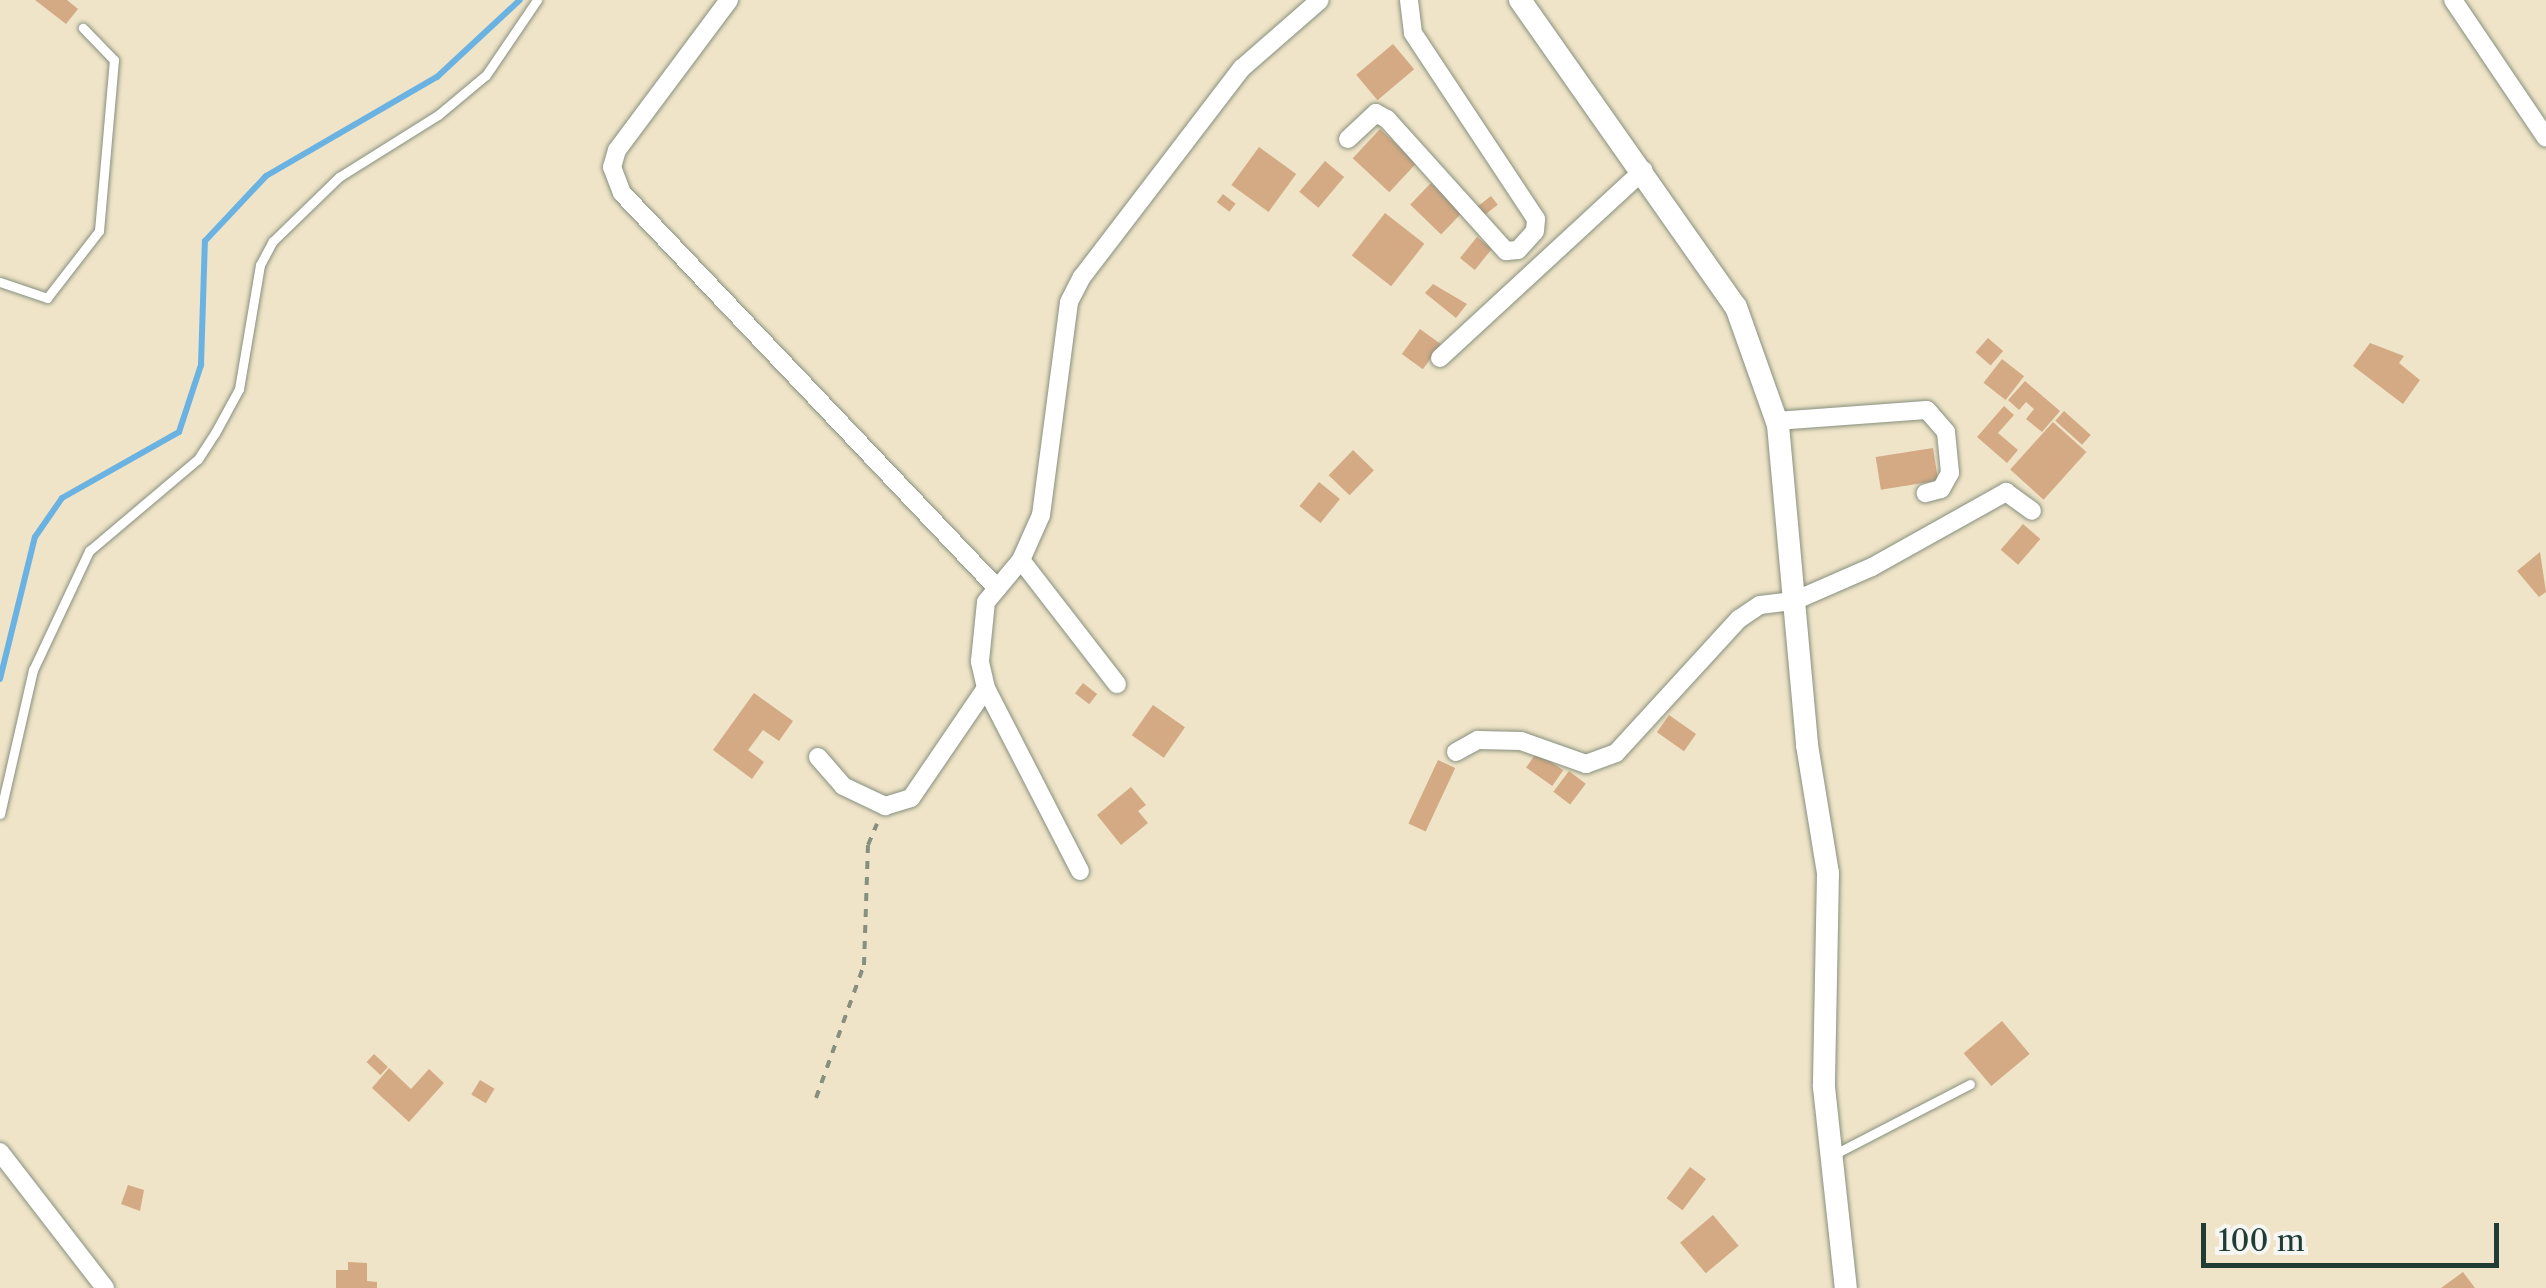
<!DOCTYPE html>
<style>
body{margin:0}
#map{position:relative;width:2546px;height:1288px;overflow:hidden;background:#efe4c8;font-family:"Libre Caslon Text",serif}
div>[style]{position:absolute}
.stream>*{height:6px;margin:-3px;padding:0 3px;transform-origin:3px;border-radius:3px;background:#6ab2e2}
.building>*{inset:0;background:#d4aa85;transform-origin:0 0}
.path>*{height:4px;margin-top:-2px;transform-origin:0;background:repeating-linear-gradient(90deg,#87907e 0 8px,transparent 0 16px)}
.roads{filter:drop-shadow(0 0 2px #87907e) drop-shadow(0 0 2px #87907e)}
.service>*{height:9px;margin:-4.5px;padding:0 4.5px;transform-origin:4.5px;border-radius:4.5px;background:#fff}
.minor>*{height:18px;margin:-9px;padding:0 9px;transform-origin:9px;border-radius:9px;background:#fff}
.tertiary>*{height:22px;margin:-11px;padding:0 11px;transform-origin:11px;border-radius:11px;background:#fff}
span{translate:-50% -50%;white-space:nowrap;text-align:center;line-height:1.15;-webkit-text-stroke:8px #f6f6f2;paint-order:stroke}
.scale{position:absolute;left:2201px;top:1223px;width:298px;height:45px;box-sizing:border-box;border:5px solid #1f3d34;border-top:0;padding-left:12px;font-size:30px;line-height:35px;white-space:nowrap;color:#1f3d34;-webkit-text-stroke:8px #f6f6f2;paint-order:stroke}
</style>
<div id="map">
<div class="stream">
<div style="left:0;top:679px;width:146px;rotate:-76.2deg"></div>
<div style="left:35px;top:537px;width:47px;rotate:-55.3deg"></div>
<div style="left:62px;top:498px;width:134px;rotate:-29.4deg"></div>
<div style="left:179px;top:432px;width:71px;rotate:-71.8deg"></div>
<div style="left:201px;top:365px;width:124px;rotate:-88.2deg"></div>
<div style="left:205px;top:241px;width:89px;rotate:-46.8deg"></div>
<div style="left:266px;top:176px;width:198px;rotate:-30.1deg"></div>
<div style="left:437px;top:77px;width:113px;rotate:-42.9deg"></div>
</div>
<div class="building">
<div style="clip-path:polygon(35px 0,67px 0,78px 9px,66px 24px)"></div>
<div style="left:1393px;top:44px;width:33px;height:48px;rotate:50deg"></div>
<div style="left:1380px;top:129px;width:50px;height:40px;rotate:43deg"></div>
<div style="left:1259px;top:147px;width:46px;height:47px;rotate:36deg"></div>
<div style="left:1325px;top:161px;width:25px;height:40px;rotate:40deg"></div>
<div style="left:1431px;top:183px;width:43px;height:30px;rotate:44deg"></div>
<div style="left:1223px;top:194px;width:16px;height:10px;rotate:38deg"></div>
<div style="left:1491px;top:196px;width:11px;height:17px;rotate:52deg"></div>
<div style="left:1385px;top:213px;width:50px;height:54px;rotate:38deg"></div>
<div style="left:1477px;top:237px;width:19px;height:27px;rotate:39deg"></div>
<div style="clip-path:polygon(1433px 284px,1467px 304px,1456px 318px,1425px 293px)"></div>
<div style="left:1420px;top:329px;width:26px;height:31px;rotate:36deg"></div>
<div style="left:1988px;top:338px;width:20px;height:19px;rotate:41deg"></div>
<div style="clip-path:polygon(2370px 343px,2404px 356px,2399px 363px,2420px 380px,2403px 404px,2353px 366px)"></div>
<div style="left:2002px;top:359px;width:28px;height:30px;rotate:38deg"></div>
<div style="clip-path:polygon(2025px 381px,2060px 411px,2042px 432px,2026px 419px,2034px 409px,2026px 402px,2019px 410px,2008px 400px)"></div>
<div style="clip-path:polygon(2004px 406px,2014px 415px,1998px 433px,2018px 450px,2007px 463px,1977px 437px)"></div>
<div style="left:2064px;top:411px;width:36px;height:13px;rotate:42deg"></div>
<div style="left:2053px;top:422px;width:45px;height:64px;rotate:42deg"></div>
<div style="left:1933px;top:448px;width:33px;height:58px;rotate:81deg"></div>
<div style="left:1353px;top:450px;width:29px;height:35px;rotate:44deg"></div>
<div style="left:1319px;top:482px;width:27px;height:31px;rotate:39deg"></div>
<div style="left:2023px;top:524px;width:23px;height:34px;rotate:41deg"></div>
<div style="clip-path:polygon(2540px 552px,2546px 592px,2539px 597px,2517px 571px)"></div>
<div style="left:1083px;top:683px;width:18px;height:13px;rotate:38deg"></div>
<div style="clip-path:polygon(754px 693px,793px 721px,779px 741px,763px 730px,748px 750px,764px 762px,752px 779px,713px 750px)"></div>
<div style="left:1153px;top:705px;width:39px;height:37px;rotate:35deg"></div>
<div style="left:1669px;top:715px;width:33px;height:21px;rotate:35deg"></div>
<div style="left:1537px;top:752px;width:32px;height:19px;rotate:35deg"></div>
<div style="left:1438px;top:760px;width:19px;height:70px;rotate:25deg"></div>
<div style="left:1569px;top:771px;width:21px;height:26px;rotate:37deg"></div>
<div style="clip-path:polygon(1131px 787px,1146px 805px,1138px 811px,1148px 823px,1121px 845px,1097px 815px)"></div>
<div style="left:2002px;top:1021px;width:43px;height:50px;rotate:50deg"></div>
<div style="left:374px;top:1054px;width:19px;height:11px;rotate:43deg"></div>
<div style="clip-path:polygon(389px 1068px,411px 1089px,429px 1069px,444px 1083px,409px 1122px,372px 1088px)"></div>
<div style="left:480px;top:1080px;width:17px;height:17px;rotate:31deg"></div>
<div style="left:1690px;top:1167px;width:20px;height:39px;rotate:37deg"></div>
<div style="clip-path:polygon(128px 1185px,144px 1190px,140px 1211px,121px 1204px)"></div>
<div style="left:1713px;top:1215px;width:40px;height:43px;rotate:50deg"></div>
<div style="clip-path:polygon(348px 1262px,367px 1263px,367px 1281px,377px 1282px,377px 1288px,336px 1288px,336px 1270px,348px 1270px)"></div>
<div style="clip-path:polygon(2463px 1272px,2475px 1288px,2441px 1288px)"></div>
</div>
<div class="path">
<div style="left:816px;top:1098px;width:141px;rotate:-70.2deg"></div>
<div style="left:864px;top:965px;width:120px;rotate:-88.1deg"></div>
<div style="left:868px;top:845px;width:23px;rotate:-67deg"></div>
</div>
<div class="roads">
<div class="service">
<div style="left:0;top:282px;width:50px;rotate:18.8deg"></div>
<div style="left:47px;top:298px;width:85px;rotate:-52.2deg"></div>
<div style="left:99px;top:231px;width:172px;rotate:-85deg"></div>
<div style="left:114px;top:60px;width:45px;rotate:-134.1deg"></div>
<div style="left:0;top:814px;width:148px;rotate:-77.1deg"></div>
<div style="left:33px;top:670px;width:132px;rotate:-64.8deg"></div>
<div style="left:89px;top:551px;width:143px;rotate:-40.2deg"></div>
<div style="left:198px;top:459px;width:31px;rotate:-57deg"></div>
<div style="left:215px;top:433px;width:50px;rotate:-61.4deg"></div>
<div style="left:239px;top:389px;width:126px;rotate:-80.4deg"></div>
<div style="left:260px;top:265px;width:27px;rotate:-62deg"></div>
<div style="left:273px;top:241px;width:92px;rotate:-44.1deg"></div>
<div style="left:339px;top:177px;width:117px;rotate:-32.1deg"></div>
<div style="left:438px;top:115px;width:62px;rotate:-39.8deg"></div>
<div style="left:486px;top:75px;width:91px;rotate:-55.8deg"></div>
<div style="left:1835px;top:1154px;width:152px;rotate:-27.4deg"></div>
</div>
<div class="minor">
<div style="left:729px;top:0;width:187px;rotate:126.7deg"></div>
<div style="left:617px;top:150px;width:18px;rotate:106deg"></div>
<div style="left:612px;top:167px;width:28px;rotate:69deg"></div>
<div style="left:622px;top:193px;width:545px;rotate:46.49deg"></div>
<div style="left:2453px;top:0;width:166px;rotate:56deg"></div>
<div style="left:1348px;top:139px;width:38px;rotate:-43deg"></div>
<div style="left:1376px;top:113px;width:13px;rotate:29deg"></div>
<div style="left:1387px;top:119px;width:178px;rotate:48deg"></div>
<div style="left:1506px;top:251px;width:12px;rotate:-5deg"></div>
<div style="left:1518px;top:250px;width:25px;rotate:-48deg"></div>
<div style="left:1535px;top:231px;width:12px;rotate:-85deg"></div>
<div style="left:1536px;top:219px;width:223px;rotate:-123.5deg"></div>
<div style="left:1413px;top:33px;width:33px;rotate:-97deg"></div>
<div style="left:1440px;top:358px;width:277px;rotate:-42.7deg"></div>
<div style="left:1776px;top:421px;width:151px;rotate:-4.2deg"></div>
<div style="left:1927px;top:410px;width:29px;rotate:49deg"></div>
<div style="left:1946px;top:432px;width:41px;rotate:84.4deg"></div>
<div style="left:1950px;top:473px;width:18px;rotate:119deg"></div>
<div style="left:1941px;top:489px;width:16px;rotate:165deg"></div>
<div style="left:1021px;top:560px;width:157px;rotate:52.3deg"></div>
<div style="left:1456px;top:752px;width:25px;rotate:-29deg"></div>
<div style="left:1478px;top:740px;width:43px;rotate:1.3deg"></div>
<div style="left:1521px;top:741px;width:69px;rotate:19.5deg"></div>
<div style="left:1586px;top:764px;width:32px;rotate:-20deg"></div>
<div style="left:1616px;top:753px;width:182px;rotate:-47.5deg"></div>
<div style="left:1739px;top:619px;width:25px;rotate:-34deg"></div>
<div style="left:1760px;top:605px;width:34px;rotate:-7deg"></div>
<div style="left:1794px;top:601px;width:85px;rotate:-23.6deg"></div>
<div style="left:1872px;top:567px;width:154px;rotate:-29.2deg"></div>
<div style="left:2006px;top:492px;width:32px;rotate:36deg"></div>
<div style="left:818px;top:757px;width:38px;rotate:49deg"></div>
<div style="left:843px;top:786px;width:47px;rotate:25.5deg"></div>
<div style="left:885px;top:806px;width:27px;rotate:-17deg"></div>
<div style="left:911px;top:798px;width:133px;rotate:-55.7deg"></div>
<div style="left:1080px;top:871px;width:206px;rotate:-117.2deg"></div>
<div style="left:986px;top:688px;width:28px;rotate:-103deg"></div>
<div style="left:980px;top:661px;width:59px;rotate:-84.2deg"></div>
<div style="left:986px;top:602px;width:55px;rotate:-50.2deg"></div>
<div style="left:1021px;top:560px;width:49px;rotate:-66deg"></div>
<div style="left:1041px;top:515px;width:215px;rotate:-82.5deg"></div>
<div style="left:1069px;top:302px;width:28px;rotate:-63deg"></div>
<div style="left:1082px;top:277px;width:263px;rotate:-52.6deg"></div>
<div style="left:1242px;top:68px;width:103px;rotate:-41.1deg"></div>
<div style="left:0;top:1152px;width:172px;rotate:52.3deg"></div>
</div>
<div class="tertiary">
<div style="left:1520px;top:0;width:375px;rotate:54.9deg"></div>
<div style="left:1736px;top:307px;width:125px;rotate:70.4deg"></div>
<div style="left:1778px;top:425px;width:321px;rotate:84.8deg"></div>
<div style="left:1807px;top:745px;width:130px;rotate:80.7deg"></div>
<div style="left:1828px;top:873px;width:214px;rotate:91.1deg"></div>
<div style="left:1824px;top:1087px;width:202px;rotate:83.8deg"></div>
</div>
</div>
<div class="scale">100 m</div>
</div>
